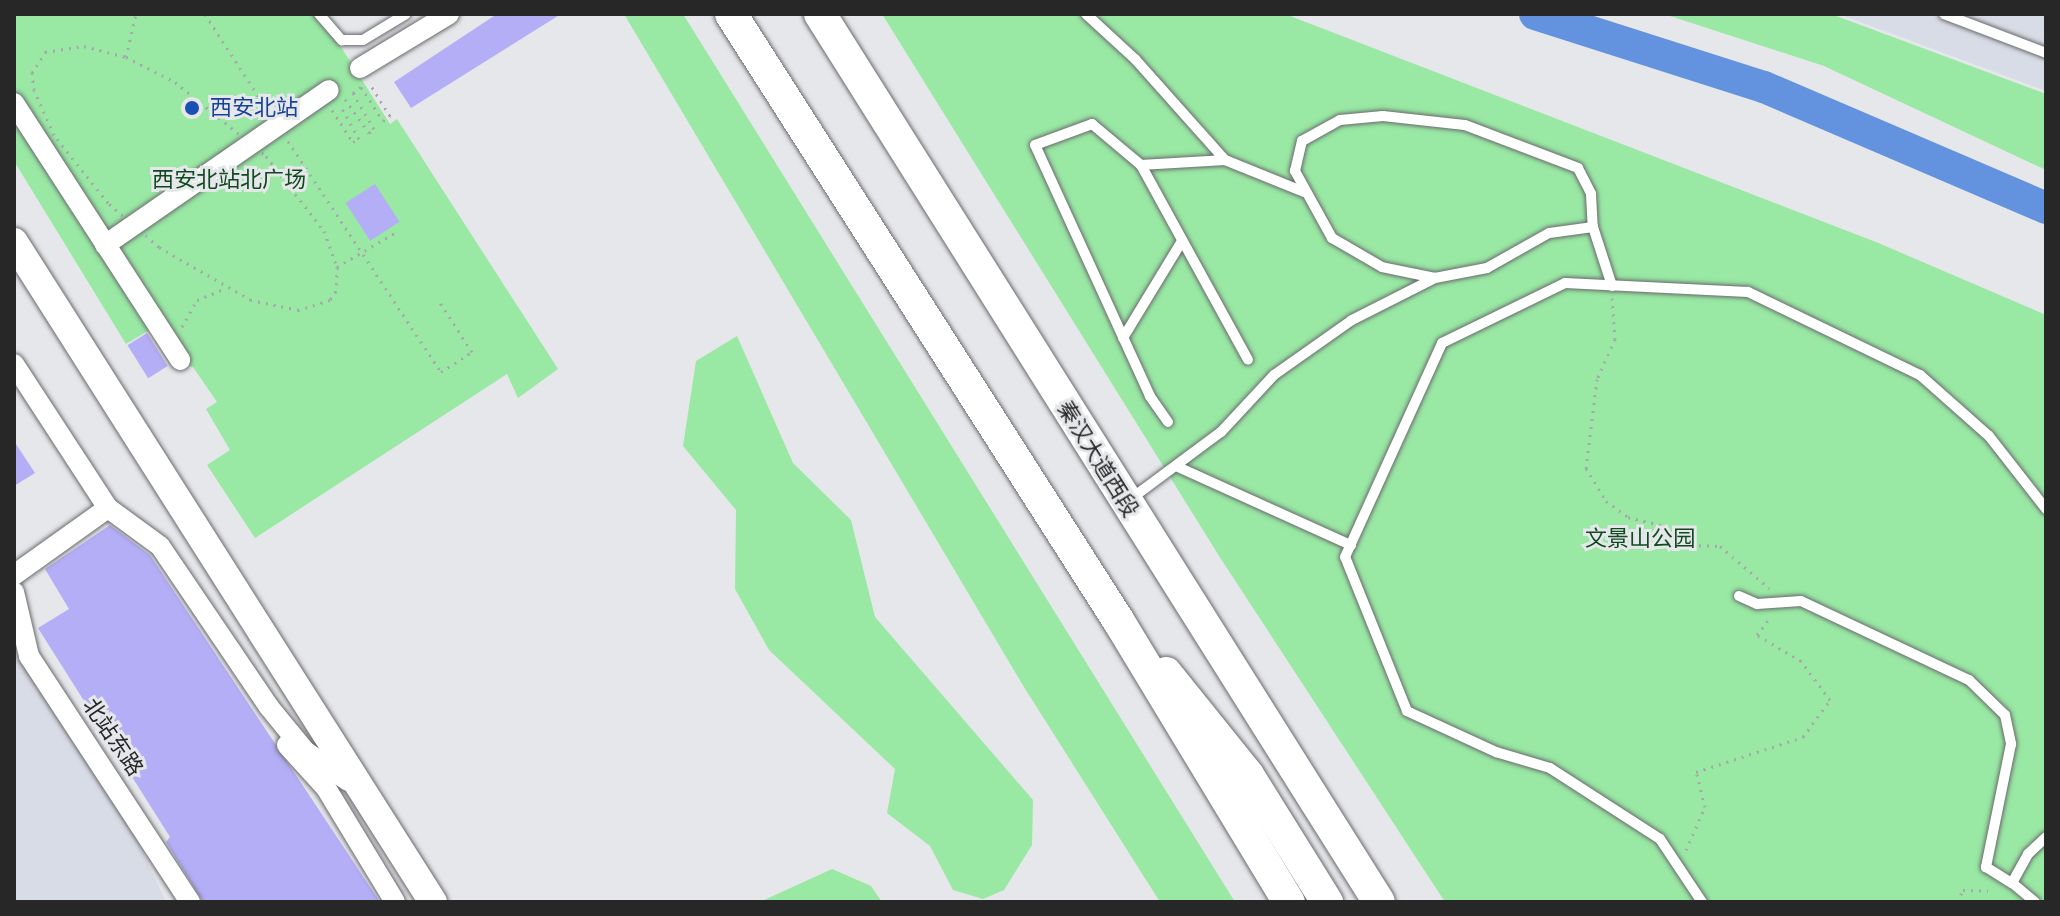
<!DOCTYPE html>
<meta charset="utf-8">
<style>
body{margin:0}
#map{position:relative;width:2060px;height:916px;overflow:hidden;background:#e6e7ea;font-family:Arial,"Noto Sans SC",sans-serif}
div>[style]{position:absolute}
.built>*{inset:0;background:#d8dce6}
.green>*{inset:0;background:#99e8a4}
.river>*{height:32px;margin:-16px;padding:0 16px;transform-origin:16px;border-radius:16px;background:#6392de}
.building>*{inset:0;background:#b3aef5;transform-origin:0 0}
.path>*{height:3px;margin-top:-1.5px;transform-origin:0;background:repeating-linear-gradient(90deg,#a7a8ab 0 2px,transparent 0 8px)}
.roads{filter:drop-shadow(0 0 2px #6a6b6e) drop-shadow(0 0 2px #6a6b6e)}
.lane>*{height:10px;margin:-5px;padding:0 5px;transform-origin:5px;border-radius:5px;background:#fff}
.street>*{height:20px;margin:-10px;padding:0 10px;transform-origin:10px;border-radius:10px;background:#fff}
.secondary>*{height:28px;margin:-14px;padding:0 14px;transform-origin:14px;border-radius:14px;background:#fff}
.primary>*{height:32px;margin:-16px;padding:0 16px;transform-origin:16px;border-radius:16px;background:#fff}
.dots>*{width:22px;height:22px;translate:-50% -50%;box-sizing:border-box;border:4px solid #e6e7ea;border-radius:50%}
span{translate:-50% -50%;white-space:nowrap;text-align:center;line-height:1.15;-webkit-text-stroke:6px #e6e7ea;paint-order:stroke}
.transit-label{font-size:22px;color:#164399}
.left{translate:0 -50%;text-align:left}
.park-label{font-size:22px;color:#0f4a1f}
.street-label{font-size:22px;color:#272728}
.frame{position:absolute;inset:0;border:16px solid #272728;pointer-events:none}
</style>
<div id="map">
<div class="built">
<div style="clip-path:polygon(1839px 14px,2046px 14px,2046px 91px)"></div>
<div style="clip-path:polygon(14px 614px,77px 711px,166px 902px,14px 902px)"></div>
</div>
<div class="green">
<div style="clip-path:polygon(14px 14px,320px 14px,390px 124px,397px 119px,558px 369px,518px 398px,507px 374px,255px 538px,207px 465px,230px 450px,206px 409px,217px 402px,193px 367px,172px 361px,153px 328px,126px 344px,14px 161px)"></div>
<div style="clip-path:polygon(624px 14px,683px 14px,1235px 902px,1160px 902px,1024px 687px)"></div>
<div style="clip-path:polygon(882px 14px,1285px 14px,1876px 242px,2046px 315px,2046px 902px,1445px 902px,1221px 559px)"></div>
<div style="clip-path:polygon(1664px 14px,1831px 14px,2046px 94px,2046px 170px,1824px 66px)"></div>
<div style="clip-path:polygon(737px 336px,793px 463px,851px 520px,875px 617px,1033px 800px,1032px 845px,1004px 890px,983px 899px,953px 890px,930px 846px,887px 813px,895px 769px,769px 650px,735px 589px,736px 510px,683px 446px,696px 361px)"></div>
<div style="clip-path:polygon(832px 869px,871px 886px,882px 902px,760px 902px)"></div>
</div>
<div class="river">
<div style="left:1535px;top:14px;width:240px;rotate:17.7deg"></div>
<div style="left:1764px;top:87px;width:307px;rotate:23.2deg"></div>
</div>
<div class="building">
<div style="clip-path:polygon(497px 14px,561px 14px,411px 108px,394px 82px)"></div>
<div style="left:375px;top:184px;width:45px;height:35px;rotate:57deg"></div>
<div style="left:147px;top:333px;width:39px;height:23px;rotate:58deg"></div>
<div style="clip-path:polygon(14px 441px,35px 473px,14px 486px)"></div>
<div style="clip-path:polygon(110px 525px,150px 555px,380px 902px,203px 902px,166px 842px,170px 837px,38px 628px,69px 609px,45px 569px)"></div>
</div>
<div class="path">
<div style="left:205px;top:14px;width:116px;rotate:57deg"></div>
<div style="left:84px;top:46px;width:43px;rotate:14.7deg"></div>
<div style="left:126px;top:57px;width:55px;rotate:27deg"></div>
<div style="left:175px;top:82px;width:117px;rotate:39.1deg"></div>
<div style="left:266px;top:156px;width:95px;rotate:52.3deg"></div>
<div style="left:324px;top:231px;width:38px;rotate:70deg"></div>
<div style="left:337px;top:267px;width:24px;rotate:92deg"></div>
<div style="left:336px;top:291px;width:11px;rotate:124deg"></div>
<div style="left:330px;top:300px;width:33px;rotate:162deg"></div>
<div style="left:299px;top:310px;width:49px;rotate:-168.2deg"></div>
<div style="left:251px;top:300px;width:106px;rotate:-150.1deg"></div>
<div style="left:159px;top:247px;width:67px;rotate:-139.2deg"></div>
<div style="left:108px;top:203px;width:87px;rotate:-128.5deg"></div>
<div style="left:54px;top:135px;width:49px;rotate:-114deg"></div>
<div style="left:34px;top:90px;width:17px;rotate:-97deg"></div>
<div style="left:32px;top:73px;width:25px;rotate:-58deg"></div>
<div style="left:45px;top:52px;width:39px;rotate:-9deg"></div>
<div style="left:126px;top:57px;width:44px;rotate:-76.9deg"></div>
<div style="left:345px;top:99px;width:42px;rotate:54.8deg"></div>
<div style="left:369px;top:133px;width:6px;rotate:-39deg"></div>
<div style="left:374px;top:129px;width:42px;rotate:-120.3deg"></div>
<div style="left:353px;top:93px;width:10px;rotate:-37deg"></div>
<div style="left:361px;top:87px;width:40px;rotate:57.1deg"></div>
<div style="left:383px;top:121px;width:9px;rotate:-36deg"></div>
<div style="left:390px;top:116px;width:39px;rotate:-122deg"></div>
<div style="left:332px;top:110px;width:38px;rotate:57deg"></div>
<div style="left:353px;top:142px;width:7px;rotate:-27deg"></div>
<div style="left:359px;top:139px;width:39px;rotate:-119deg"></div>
<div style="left:288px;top:141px;width:277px;rotate:56.5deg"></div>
<div style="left:441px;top:372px;width:37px;rotate:-33deg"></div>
<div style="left:472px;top:352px;width:64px;rotate:-122.9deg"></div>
<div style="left:337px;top:267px;width:71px;rotate:-30.5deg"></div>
<div style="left:1612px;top:298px;width:41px;rotate:85.8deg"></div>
<div style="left:1615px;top:339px;width:44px;rotate:114.2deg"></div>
<div style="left:1597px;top:379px;width:90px;rotate:97deg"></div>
<div style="left:1586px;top:468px;width:39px;rotate:59deg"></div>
<div style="left:1606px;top:501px;width:27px;rotate:36deg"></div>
<div style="left:1628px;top:517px;width:36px;rotate:14deg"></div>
<div style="left:1663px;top:526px;width:34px;rotate:34deg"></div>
<div style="left:1691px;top:545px;width:29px;rotate:2deg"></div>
<div style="left:1720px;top:546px;width:65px;rotate:40.6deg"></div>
<div style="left:182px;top:327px;width:31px;rotate:-61deg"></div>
<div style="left:197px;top:300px;width:31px;rotate:-22deg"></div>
<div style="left:1686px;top:850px;width:47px;rotate:-66.2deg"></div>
<div style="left:1705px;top:807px;width:36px;rotate:-104deg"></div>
<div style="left:1696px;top:772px;width:113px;rotate:-18.1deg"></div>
<div style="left:1803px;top:737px;width:46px;rotate:-53.9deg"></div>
<div style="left:1830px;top:700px;width:49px;rotate:-126.6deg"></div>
<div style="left:1801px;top:661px;width:51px;rotate:-149.4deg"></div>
<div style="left:1757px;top:635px;width:20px;rotate:-53deg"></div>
<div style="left:1957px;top:902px;width:13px;rotate:-63deg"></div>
<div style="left:1963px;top:890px;width:25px;rotate:2deg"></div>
</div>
<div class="roads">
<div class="lane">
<div style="left:319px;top:14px;width:35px;rotate:49deg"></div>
<div style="left:342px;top:40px;width:21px"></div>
<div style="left:363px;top:40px;width:50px;rotate:-31.2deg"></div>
<div style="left:1086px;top:14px;width:67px;rotate:42.6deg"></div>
<div style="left:1135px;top:59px;width:135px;rotate:48.3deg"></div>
<div style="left:1225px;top:160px;width:85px;rotate:22.1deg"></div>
<div style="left:1944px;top:14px;width:109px;rotate:20.9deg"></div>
<div style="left:1141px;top:165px;width:222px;rotate:61.2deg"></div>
<div style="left:1593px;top:227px;width:44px;rotate:172.2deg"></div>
<div style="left:1549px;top:233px;width:71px;rotate:150.6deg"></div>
<div style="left:1487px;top:268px;width:53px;rotate:169.1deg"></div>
<div style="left:1435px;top:278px;width:54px;rotate:-168.3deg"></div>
<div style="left:1382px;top:267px;width:58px;rotate:-149.9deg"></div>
<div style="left:1332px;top:238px;width:77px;rotate:-118.9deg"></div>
<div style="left:1295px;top:171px;width:31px;rotate:-77deg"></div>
<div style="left:1302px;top:141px;width:43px;rotate:-28.9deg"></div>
<div style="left:1340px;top:120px;width:43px;rotate:-5.3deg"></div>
<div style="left:1383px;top:116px;width:82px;rotate:6.3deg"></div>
<div style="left:1465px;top:125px;width:121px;rotate:20.8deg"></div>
<div style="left:1578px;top:168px;width:29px;rotate:63deg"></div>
<div style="left:1591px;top:194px;width:33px;rotate:87deg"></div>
<div style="left:1593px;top:227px;width:62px;rotate:72.1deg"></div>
<div style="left:1123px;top:338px;width:114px;rotate:-58.7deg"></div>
<div style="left:1168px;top:422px;width:32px;rotate:-125deg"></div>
<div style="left:1150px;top:396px;width:276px;rotate:-114.6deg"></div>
<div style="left:1035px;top:145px;width:61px;rotate:-20.2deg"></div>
<div style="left:1092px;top:124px;width:64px;rotate:39.9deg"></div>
<div style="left:1141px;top:165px;width:84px;rotate:-3.4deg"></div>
<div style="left:1178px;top:467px;width:190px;rotate:24.3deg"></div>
<div style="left:1132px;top:498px;width:111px;rotate:-36.6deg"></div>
<div style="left:1221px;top:432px;width:78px;rotate:-47.1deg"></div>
<div style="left:1274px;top:375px;width:95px;rotate:-35.2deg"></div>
<div style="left:1352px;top:320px;width:93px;rotate:-26.8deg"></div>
<div style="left:1739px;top:596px;width:20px;rotate:24deg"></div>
<div style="left:1757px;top:604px;width:44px;rotate:-3.9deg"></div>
<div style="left:1801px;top:601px;width:186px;rotate:25.2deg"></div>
<div style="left:1969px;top:680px;width:50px;rotate:44.2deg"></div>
<div style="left:2005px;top:715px;width:30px;rotate:78deg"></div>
<div style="left:2011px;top:744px;width:126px;rotate:101.5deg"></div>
<div style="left:1986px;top:867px;width:31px;rotate:32deg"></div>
<div style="left:1702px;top:902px;width:76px;rotate:-123.7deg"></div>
<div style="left:1660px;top:839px;width:131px;rotate:-147.2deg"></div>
<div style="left:1550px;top:768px;width:56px;rotate:-163.5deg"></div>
<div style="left:1496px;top:752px;width:98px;rotate:-155.3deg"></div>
<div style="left:1407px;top:711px;width:166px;rotate:-111.9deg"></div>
<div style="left:1345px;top:557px;width:235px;rotate:-65.6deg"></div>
<div style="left:1442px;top:343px;width:137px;rotate:-26deg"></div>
<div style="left:1565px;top:283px;width:183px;rotate:2.8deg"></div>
<div style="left:1748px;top:292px;width:191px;rotate:25.8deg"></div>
<div style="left:1920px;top:375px;width:92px;rotate:41.5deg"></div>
<div style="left:1989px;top:436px;width:93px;rotate:52deg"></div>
<div style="left:2035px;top:902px;width:30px;rotate:-140deg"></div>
<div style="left:2012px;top:883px;width:33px;rotate:-61deg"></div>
<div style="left:2028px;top:854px;width:25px;rotate:-43deg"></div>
</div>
<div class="street">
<div style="left:360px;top:68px;width:104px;rotate:-31.2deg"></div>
<div style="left:14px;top:103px;width:306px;rotate:57.1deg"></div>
<div style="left:105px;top:245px;width:272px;rotate:-34.7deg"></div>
<div style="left:14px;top:364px;width:172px;rotate:56.9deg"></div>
<div style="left:108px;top:508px;width:64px;rotate:36.2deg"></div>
<div style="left:160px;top:546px;width:194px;rotate:55.9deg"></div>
<div style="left:269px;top:707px;width:57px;rotate:50.7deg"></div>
<div style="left:305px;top:751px;width:52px;rotate:34.9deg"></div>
<div style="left:14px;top:575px;width:115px;rotate:-35.5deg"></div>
<div style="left:14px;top:592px;width:66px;rotate:76.8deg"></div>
<div style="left:29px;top:656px;width:294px;rotate:56.8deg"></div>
<div style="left:287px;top:745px;width:58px;rotate:47.8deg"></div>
<div style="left:326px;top:788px;width:133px;rotate:58.8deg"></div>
</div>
<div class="secondary">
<div style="left:14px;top:242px;width:782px;rotate:57.59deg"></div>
</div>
<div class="primary">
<div style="left:731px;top:14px;width:719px;rotate:57.44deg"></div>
<div style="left:1118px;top:620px;width:330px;rotate:58.8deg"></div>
<div style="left:820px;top:14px;width:1049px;rotate:57.81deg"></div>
<div style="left:1166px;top:673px;width:131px;rotate:51.2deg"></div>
<div style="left:1248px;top:775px;width:150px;rotate:58.1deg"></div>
</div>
</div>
<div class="dots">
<div style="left:192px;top:108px;background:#1a4fb4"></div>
</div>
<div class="transit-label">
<span class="left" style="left:210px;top:108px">西安北站</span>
</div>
<div class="park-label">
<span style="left:229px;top:180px">西安北站北广场</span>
<span style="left:1640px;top:539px">文景山公园</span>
</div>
<div class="street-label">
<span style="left:1098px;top:459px;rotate:58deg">秦汉大道西段</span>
<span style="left:113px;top:737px;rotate:56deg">北站东路</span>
</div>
<div class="frame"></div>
</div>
